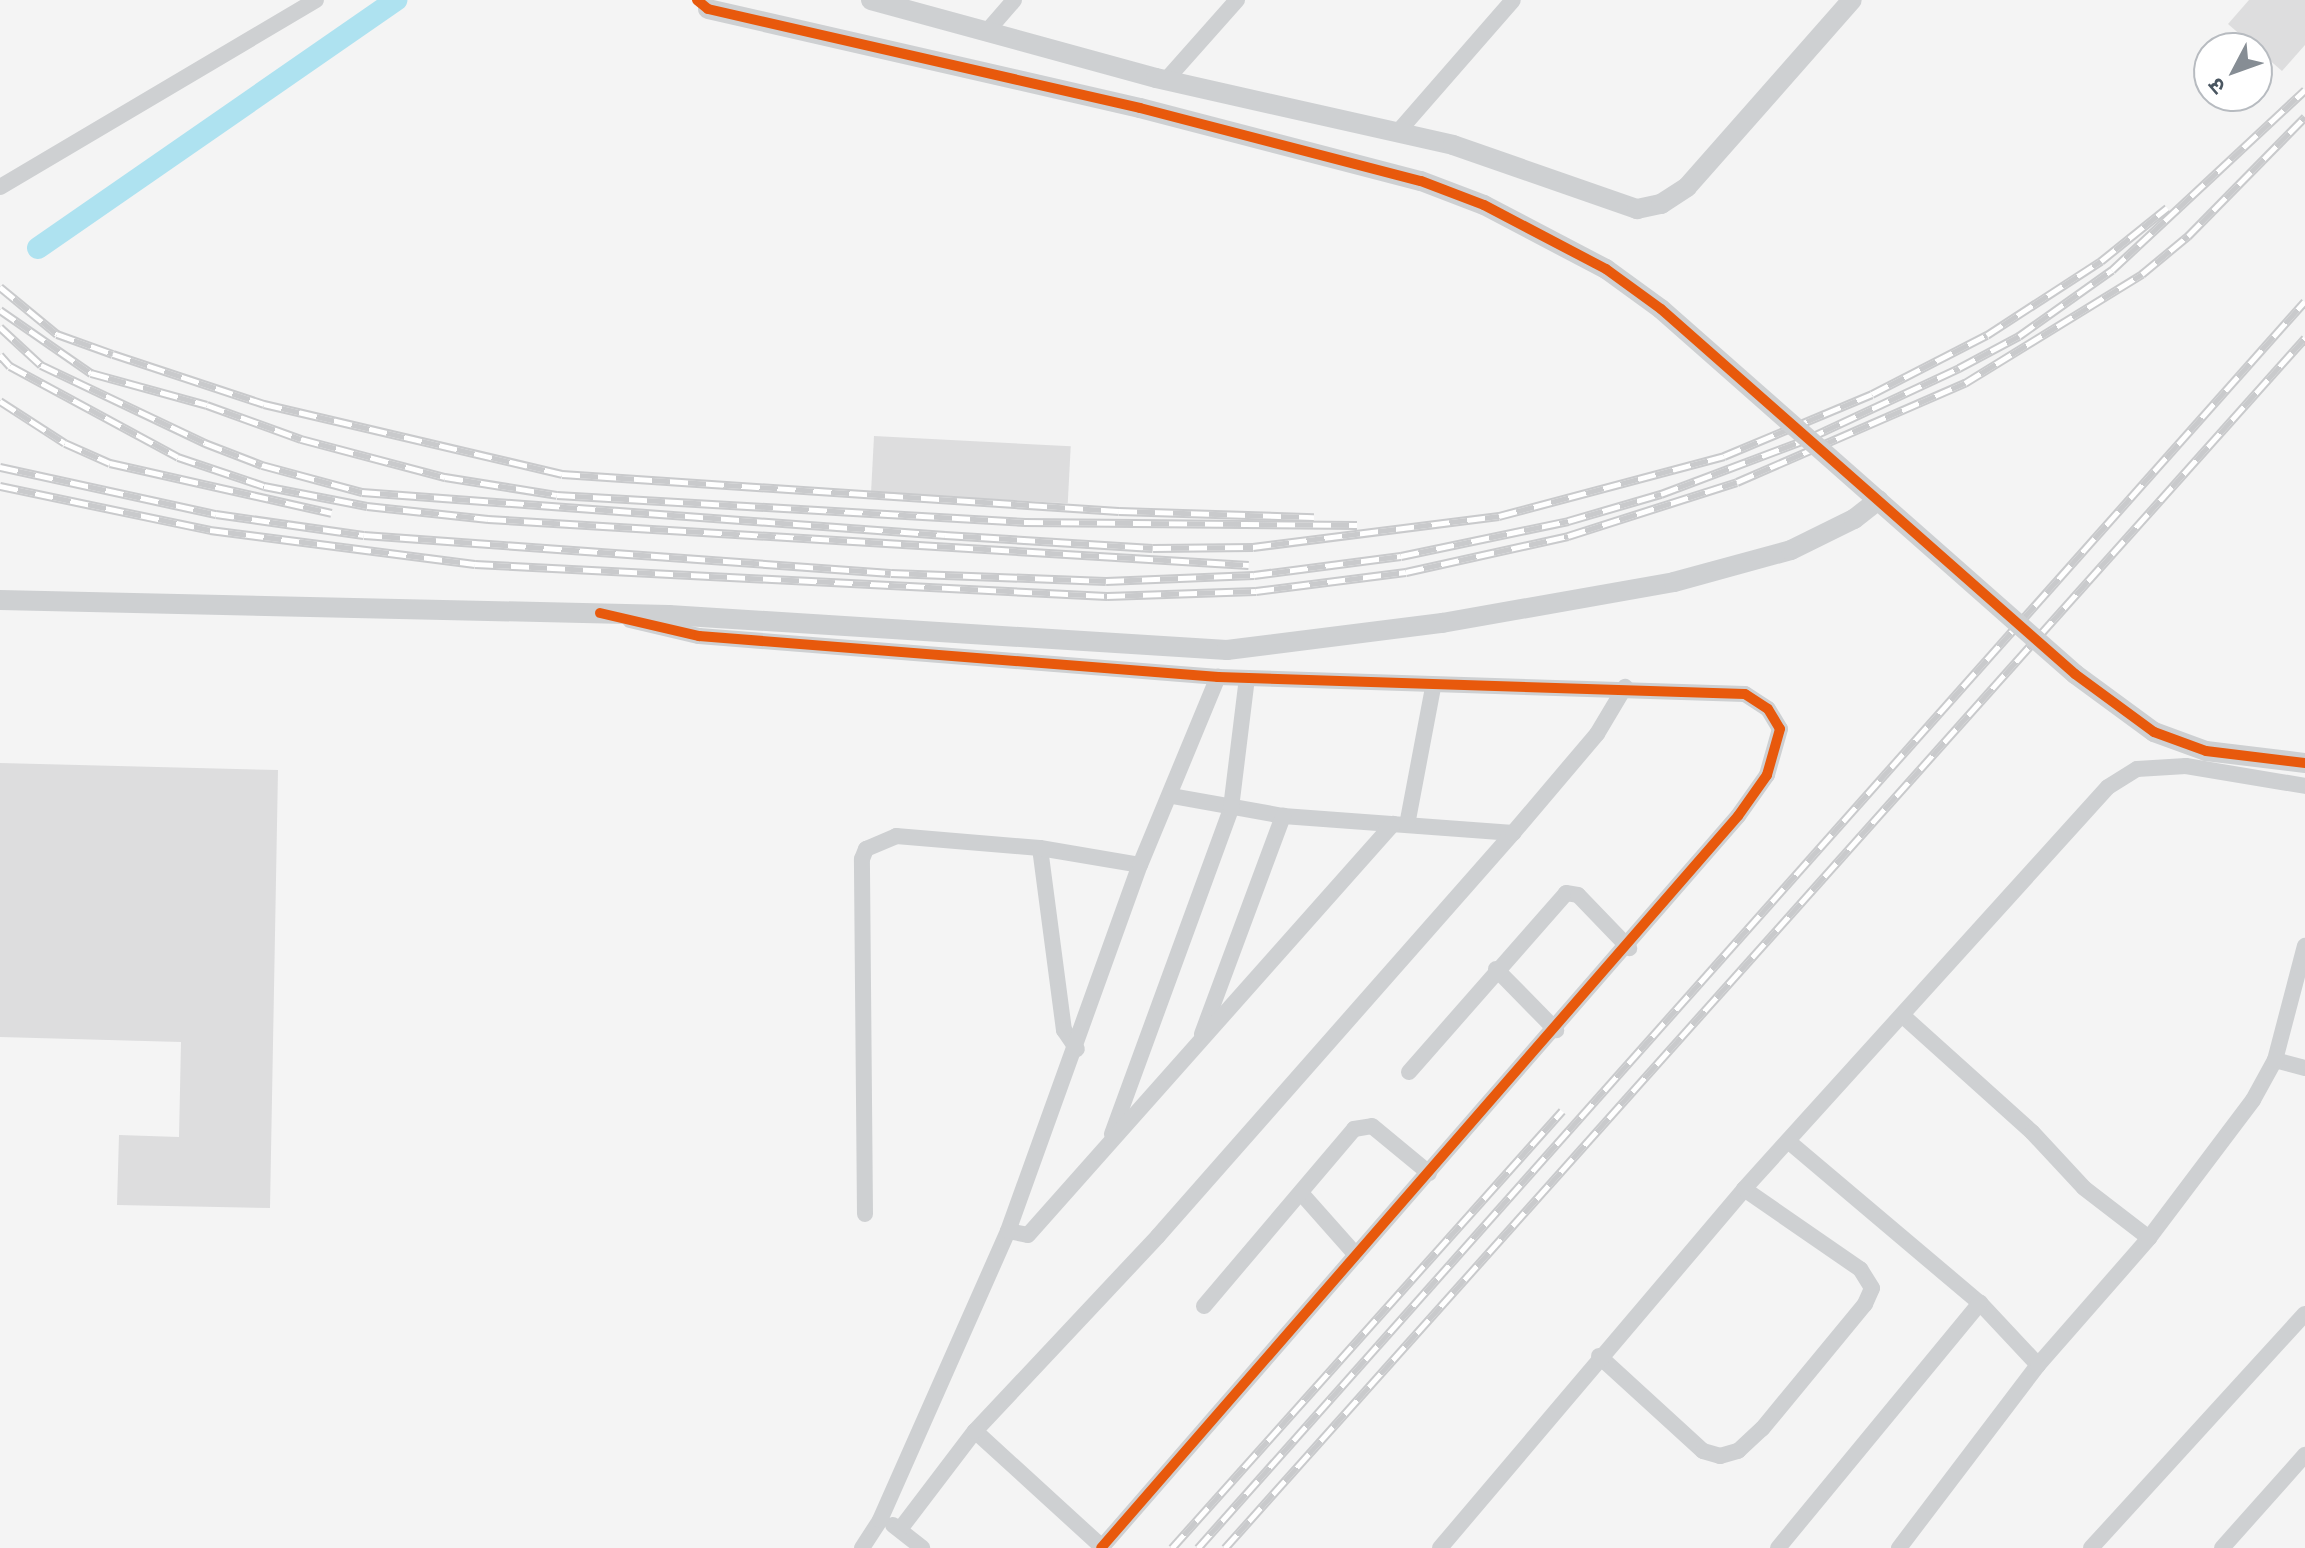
<!DOCTYPE html>
<meta charset="utf-8">
<style>
body{margin:0}
#map{position:relative;width:2305px;height:1548px;overflow:hidden;background:#f4f4f4;font-family:Raleway,"Noto Sans Devanagari",sans-serif}
div>[style]{position:absolute}
.canal>*{height:22px;margin:-11px;padding:0 11px;transform-origin:11px;border-radius:11px;background:#aee2f0}
.building>*{inset:0;background:#ddddde;transform-origin:0 0}
.minor>*{height:16px;margin:-8px;padding:0 8px;transform-origin:8px;border-radius:8px;background:#ced0d2}
.tertiary>*{height:20px;margin:-10px;padding:0 10px;transform-origin:10px;border-radius:10px;background:#ced0d2}
.rail>*{height:9px;margin-top:-4.5px;transform-origin:0;background:repeating-linear-gradient(90deg,#fff 0 18px,#c9cacc 0 36px);box-sizing:border-box;border-block:2px solid #c9cacc}
.tertiary-bridge>*{height:20px;margin:-10px;padding:0 10px;transform-origin:10px;border-radius:10px;background:#ced0d2}
.cycleway>*{height:10px;margin:-5px;padding:0 5px;transform-origin:5px;border-radius:5px;background:#e8590c}
span{translate:-50% -50%;white-space:nowrap;text-align:center;line-height:1.15;-webkit-text-stroke:7px #fff;paint-order:stroke}
.north{position:absolute;left:2193px;top:32px;width:80px;height:80px;box-sizing:border-box;background:#fff;border:2px solid #b7bbc0;border-radius:50%;rotate:229deg;font-size:22px;font-weight:700;line-height:32px;text-align:center;color:#4a5661}
.north::after{content:'';display:block;margin:auto;width:28px;height:36px;background:#868d94;clip-path:polygon(50% 0,100% 100%,50% 72%,0 100%)}
</style>
<div id="map">
<div class="canal">
<div style="left:38px;top:248px;width:436px;rotate:-34.7deg"></div>
</div>
<div class="building">
<div style="clip-path:polygon(2249px 0,2305px 0,2305px 45px,2282px 71px,2228px 24px)"></div>
<div style="left:874px;top:436px;width:197px;height:57px;rotate:3deg"></div>
<div style="clip-path:polygon(0 763px,278px 770px,270px 1208px,117px 1205px,119px 1135px,179px 1137px,181px 1042px,0 1037px)"></div>
</div>
<div class="minor">
<div style="left:989px;top:29px;width:38px;rotate:-49deg"></div>
<div style="left:1166px;top:80px;width:107px;rotate:-48.4deg"></div>
<div style="left:1397px;top:133px;width:176px;rotate:-48.9deg"></div>
<div style="left:0;top:187px;width:367px;rotate:-30.6deg"></div>
<div style="left:630px;top:620px;width:71px;rotate:13.1deg"></div>
<div style="left:699px;top:636px;width:521px;rotate:4.52deg"></div>
<div style="left:1218px;top:677px;width:527px;rotate:1.85deg"></div>
<div style="left:1745px;top:694px;width:27px;rotate:33deg"></div>
<div style="left:1768px;top:709px;width:23px;rotate:59deg"></div>
<div style="left:1780px;top:729px;width:48px;rotate:105.8deg"></div>
<div style="left:1767px;top:775px;width:50px;rotate:125.3deg"></div>
<div style="left:1738px;top:816px;width:970px;rotate:131.03deg"></div>
<div style="left:1172px;top:796px;width:113px;rotate:10.2deg"></div>
<div style="left:1283px;top:816px;width:231px;rotate:4.2deg"></div>
<div style="left:1407px;top:825px;width:139px;rotate:-79.3deg"></div>
<div style="left:1040px;top:848px;width:184px;rotate:82.5deg"></div>
<div style="left:1064px;top:1030px;width:23px;rotate:56deg"></div>
<div style="left:1496px;top:969px;width:86px;rotate:45.5deg"></div>
<div style="left:1902px;top:1015px;width:175px;rotate:42deg"></div>
<div style="left:2032px;top:1132px;width:76px;rotate:47.1deg"></div>
<div style="left:2084px;top:1188px;width:82px;rotate:37.6deg"></div>
<div style="left:1202px;top:1034px;width:233px;rotate:-69.6deg"></div>
<div style="left:2275px;top:1060px;width:31px;rotate:15deg"></div>
<div style="left:1409px;top:1072px;width:238px;rotate:-48.7deg"></div>
<div style="left:1566px;top:893px;width:12px;rotate:9deg"></div>
<div style="left:1578px;top:895px;width:74px;rotate:46.1deg"></div>
<div style="left:1112px;top:1134px;width:347px;rotate:-69.9deg"></div>
<div style="left:1231px;top:808px;width:131px;rotate:-83deg"></div>
<div style="left:1788px;top:1141px;width:251px;rotate:40.2deg"></div>
<div style="left:1980px;top:1303px;width:85px;rotate:46.9deg"></div>
<div style="left:1301px;top:1193px;width:83px;rotate:48.4deg"></div>
<div style="left:865px;top:1214px;width:355px;rotate:-90.5deg"></div>
<div style="left:862px;top:859px;width:11px;rotate:-68deg"></div>
<div style="left:866px;top:849px;width:33px;rotate:-23deg"></div>
<div style="left:896px;top:836px;width:144px;rotate:4.8deg"></div>
<div style="left:1040px;top:848px;width:101px;rotate:9.6deg"></div>
<div style="left:1008px;top:1231px;width:20px;rotate:11deg"></div>
<div style="left:1028px;top:1235px;width:550px;rotate:-48.39deg"></div>
<div style="left:1204px;top:1306px;width:232px;rotate:-49.7deg"></div>
<div style="left:1354px;top:1129px;width:18px;rotate:-9deg"></div>
<div style="left:1372px;top:1126px;width:74px;rotate:39.5deg"></div>
<div style="left:1599px;top:1356px;width:141px;rotate:42.4deg"></div>
<div style="left:1703px;top:1451px;width:18px;rotate:16deg"></div>
<div style="left:1720px;top:1456px;width:19px;rotate:-16deg"></div>
<div style="left:1738px;top:1451px;width:33px;rotate:-43deg"></div>
<div style="left:1762px;top:1429px;width:162px;rotate:-50.5deg"></div>
<div style="left:1865px;top:1304px;width:17px;rotate:-66deg"></div>
<div style="left:1872px;top:1288px;width:22px;rotate:-122deg"></div>
<div style="left:1860px;top:1269px;width:141px;rotate:-145.4deg"></div>
<div style="left:975px;top:1431px;width:172px;rotate:42.4deg"></div>
<div style="left:893px;top:1525px;width:37px;rotate:38deg"></div>
<div style="left:901px;top:1528px;width:122px;rotate:-52.7deg"></div>
<div style="left:975px;top:1431px;width:267px;rotate:-46.8deg"></div>
<div style="left:1158px;top:1236px;width:537px;rotate:-48.62deg"></div>
<div style="left:1513px;top:833px;width:130px;rotate:-49.7deg"></div>
<div style="left:1597px;top:734px;width:55px;rotate:-59.2deg"></div>
<div style="left:862px;top:1548px;width:33px;rotate:-57deg"></div>
<div style="left:880px;top:1520px;width:316px;rotate:-66.1deg"></div>
<div style="left:1008px;top:1231px;width:389px;rotate:-70.2deg"></div>
<div style="left:1140px;top:865px;width:204px;rotate:-67.5deg"></div>
<div style="left:1440px;top:1548px;width:470px;rotate:-49.7deg"></div>
<div style="left:1744px;top:1189px;width:542px;rotate:-47.84deg"></div>
<div style="left:2108px;top:787px;width:34px;rotate:-32deg"></div>
<div style="left:2137px;top:769px;width:49px;rotate:-3.5deg"></div>
<div style="left:2186px;top:766px;width:121px;rotate:9.5deg"></div>
<div style="left:1778px;top:1548px;width:318px;rotate:-50.5deg"></div>
<div style="left:1899px;top:1548px;width:230px;rotate:-52.8deg"></div>
<div style="left:2038px;top:1365px;width:169px;rotate:-48.8deg"></div>
<div style="left:2149px;top:1238px;width:173px;rotate:-53deg"></div>
<div style="left:2253px;top:1100px;width:46px;rotate:-61.2deg"></div>
<div style="left:2275px;top:1060px;width:118px;rotate:-75.3deg"></div>
<div style="left:2091px;top:1548px;width:317px;rotate:-47.6deg"></div>
<div style="left:2222px;top:1548px;width:125px;rotate:-48.3deg"></div>
</div>
<div class="tertiary">
<div style="left:871px;top:0;width:295px;rotate:15.3deg"></div>
<div style="left:1156px;top:78px;width:304px;rotate:12.7deg"></div>
<div style="left:1453px;top:145px;width:195px;rotate:19.2deg"></div>
<div style="left:1637px;top:209px;width:25px;rotate:-12deg"></div>
<div style="left:1661px;top:204px;width:31px;rotate:-33deg"></div>
<div style="left:1687px;top:187px;width:249px;rotate:-48.6deg"></div>
<div style="left:0;top:600px;width:669px;rotate:1.28deg"></div>
<div style="left:669px;top:615px;width:559px;rotate:3.59deg"></div>
<div style="left:1227px;top:650px;width:217px;rotate:-7.2deg"></div>
<div style="left:1442px;top:623px;width:236px;rotate:-10deg"></div>
<div style="left:1674px;top:582px;width:121px;rotate:-15.3deg"></div>
<div style="left:1791px;top:550px;width:70px;rotate:-26.2deg"></div>
<div style="left:1854px;top:519px;width:31px;rotate:-38deg"></div>
</div>
<div class="rail">
<div style="left:0;top:287px;width:74px;rotate:39.5deg"></div>
<div style="left:57px;top:334px;width:59px;rotate:19.7deg"></div>
<div style="left:113px;top:354px;width:159px;rotate:18.3deg"></div>
<div style="left:264px;top:404px;width:306px;rotate:13.2deg"></div>
<div style="left:562px;top:474px;width:558px;rotate:3.8deg"></div>
<div style="left:1119px;top:511px;width:195px;rotate:1.8deg"></div>
<div style="left:0;top:310px;width:111px;rotate:34.7deg"></div>
<div style="left:91px;top:373px;width:120px;rotate:15.4deg"></div>
<div style="left:207px;top:405px;width:100px;rotate:19.9deg"></div>
<div style="left:301px;top:439px;width:149px;rotate:14.8deg"></div>
<div style="left:445px;top:477px;width:113px;rotate:9.1deg"></div>
<div style="left:557px;top:495px;width:469px;rotate:3.3deg"></div>
<div style="left:1025px;top:522px;width:332px;rotate:0.5deg"></div>
<div style="left:0;top:327px;width:56px;rotate:42.8deg"></div>
<div style="left:41px;top:365px;width:182px;rotate:25.4deg"></div>
<div style="left:205px;top:443px;width:61px;rotate:21.1deg"></div>
<div style="left:262px;top:465px;width:104px;rotate:15.1deg"></div>
<div style="left:362px;top:492px;width:585px;rotate:4.22deg"></div>
<div style="left:945px;top:535px;width:208px;rotate:3.6deg"></div>
<div style="left:1153px;top:548px;width:100px;rotate:-0.6deg"></div>
<div style="left:1253px;top:547px;width:248px;rotate:-7.2deg"></div>
<div style="left:1499px;top:516px;width:233px;rotate:-14.9deg"></div>
<div style="left:1724px;top:456px;width:160px;rotate:-22.7deg"></div>
<div style="left:1872px;top:394px;width:129px;rotate:-27.2deg"></div>
<div style="left:1987px;top:335px;width:136px;rotate:-33deg"></div>
<div style="left:2101px;top:261px;width:85px;rotate:-38.8deg"></div>
<div style="left:0;top:355px;width:15px;rotate:48deg"></div>
<div style="left:10px;top:366px;width:191px;rotate:28.4deg"></div>
<div style="left:178px;top:457px;width:91px;rotate:18.6deg"></div>
<div style="left:264px;top:486px;width:105px;rotate:11deg"></div>
<div style="left:367px;top:506px;width:122px;rotate:6.1deg"></div>
<div style="left:488px;top:519px;width:762px;rotate:3.46deg"></div>
<div style="left:0;top:401px;width:77px;rotate:32.9deg"></div>
<div style="left:65px;top:443px;width:49px;rotate:24deg"></div>
<div style="left:110px;top:463px;width:227px;rotate:12.7deg"></div>
<div style="left:0;top:467px;width:221px;rotate:12.3deg"></div>
<div style="left:216px;top:514px;width:149px;rotate:8.1deg"></div>
<div style="left:364px;top:535px;width:528px;rotate:4.12deg"></div>
<div style="left:891px;top:573px;width:215px;rotate:2.1deg"></div>
<div style="left:1106px;top:581px;width:148px;rotate:-2.3deg"></div>
<div style="left:1254px;top:575px;width:148px;rotate:-7.4deg"></div>
<div style="left:1401px;top:556px;width:171px;rotate:-11.8deg"></div>
<div style="left:1568px;top:521px;width:97px;rotate:-16.2deg"></div>
<div style="left:1661px;top:494px;width:156px;rotate:-20.6deg"></div>
<div style="left:1807px;top:439px;width:168px;rotate:-25deg"></div>
<div style="left:1959px;top:368px;width:68px;rotate:-28.1deg"></div>
<div style="left:2019px;top:336px;width:114px;rotate:-35.4deg"></div>
<div style="left:2112px;top:270px;width:264px;rotate:-43deg"></div>
<div style="left:0;top:486px;width:215px;rotate:11.8deg"></div>
<div style="left:210px;top:530px;width:267px;rotate:7.3deg"></div>
<div style="left:475px;top:564px;width:633px;rotate:2.9deg"></div>
<div style="left:1107px;top:596px;width:149px;rotate:-1.9deg"></div>
<div style="left:1256px;top:591px;width:151px;rotate:-7.2deg"></div>
<div style="left:1406px;top:572px;width:166px;rotate:-12.5deg"></div>
<div style="left:1568px;top:536px;width:177px;rotate:-17.7deg"></div>
<div style="left:1737px;top:482px;width:249px;rotate:-23.5deg"></div>
<div style="left:1965px;top:383px;width:208px;rotate:-31.6deg"></div>
<div style="left:2142px;top:274px;width:60px;rotate:-39.6deg"></div>
<div style="left:2188px;top:236px;width:167px;rotate:-45.5deg"></div>
<div style="left:1172px;top:1548px;width:586px;rotate:-48.25deg"></div>
<div style="left:1198px;top:1548px;width:1667px;rotate:-48.4deg"></div>
<div style="left:1225px;top:1548px;width:1622px;rotate:-48.25deg"></div>
</div>
<div class="tertiary-bridge">
<div style="left:708px;top:9px;width:443px;rotate:12.9deg"></div>
<div style="left:1140px;top:108px;width:290px;rotate:14.6deg"></div>
<div style="left:1421px;top:181px;width:67px;rotate:20.9deg"></div>
<div style="left:1484px;top:205px;width:138px;rotate:27.7deg"></div>
<div style="left:1606px;top:269px;width:68px;rotate:36deg"></div>
<div style="left:1661px;top:309px;width:552px;rotate:41.4deg"></div>
<div style="left:2075px;top:674px;width:98px;rotate:36.3deg"></div>
<div style="left:2154px;top:732px;width:55px;rotate:20.1deg"></div>
<div style="left:2206px;top:751px;width:100px;rotate:6.9deg"></div>
</div>
<div class="cycleway">
<div style="left:697px;top:0;width:14px;rotate:39deg"></div>
<div style="left:708px;top:9px;width:443px;rotate:12.9deg"></div>
<div style="left:1140px;top:108px;width:290px;rotate:14.6deg"></div>
<div style="left:1421px;top:181px;width:67px;rotate:20.9deg"></div>
<div style="left:1484px;top:205px;width:138px;rotate:27.7deg"></div>
<div style="left:1606px;top:269px;width:68px;rotate:36deg"></div>
<div style="left:1661px;top:309px;width:552px;rotate:41.4deg"></div>
<div style="left:2075px;top:674px;width:98px;rotate:36.3deg"></div>
<div style="left:2154px;top:732px;width:55px;rotate:20.1deg"></div>
<div style="left:2206px;top:751px;width:100px;rotate:6.9deg"></div>
<div style="left:600px;top:613px;width:102px;rotate:13.1deg"></div>
<div style="left:699px;top:636px;width:521px;rotate:4.52deg"></div>
<div style="left:1218px;top:677px;width:527px;rotate:1.85deg"></div>
<div style="left:1745px;top:694px;width:27px;rotate:33deg"></div>
<div style="left:1768px;top:709px;width:23px;rotate:59deg"></div>
<div style="left:1780px;top:729px;width:48px;rotate:105.8deg"></div>
<div style="left:1767px;top:775px;width:50px;rotate:125.3deg"></div>
<div style="left:1738px;top:816px;width:970px;rotate:131.03deg"></div>
</div>
<div class="north">उ</div>
</div>
